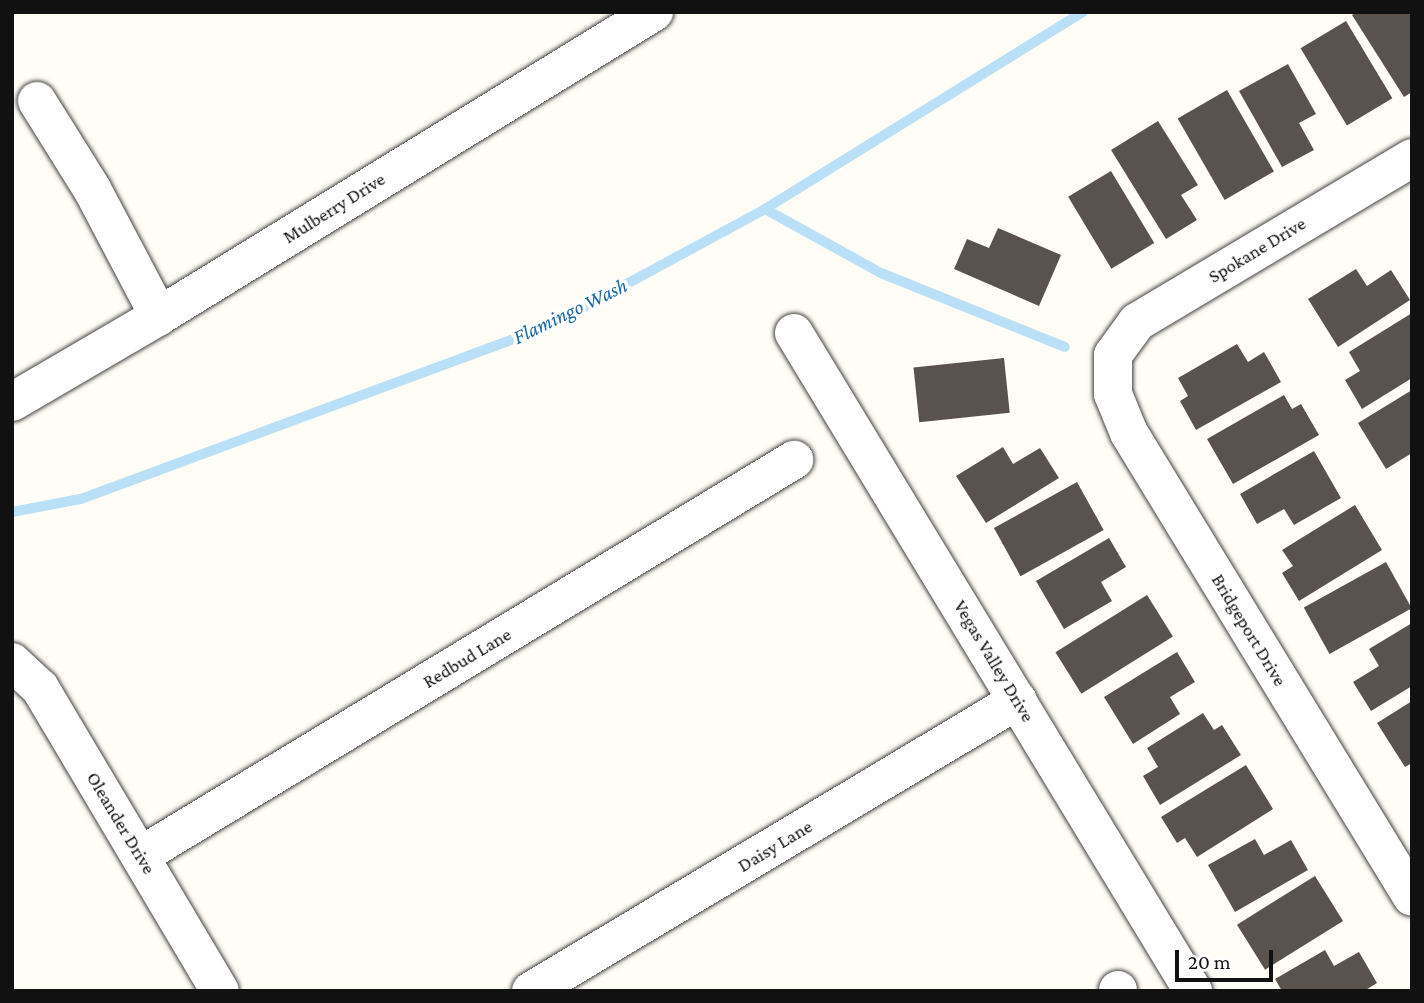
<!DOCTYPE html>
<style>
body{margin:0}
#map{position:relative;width:1424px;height:1003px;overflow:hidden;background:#fffdf5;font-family:"Crimson Pro",serif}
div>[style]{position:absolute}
.stream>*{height:10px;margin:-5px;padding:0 5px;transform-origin:5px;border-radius:5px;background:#b9e0f7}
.building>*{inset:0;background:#5a524d;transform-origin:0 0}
.roads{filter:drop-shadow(0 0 2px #444) drop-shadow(0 0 2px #444)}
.minor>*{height:38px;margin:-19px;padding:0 19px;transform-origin:19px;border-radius:19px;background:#fff}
span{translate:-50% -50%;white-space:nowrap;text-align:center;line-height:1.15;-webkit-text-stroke:7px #fff;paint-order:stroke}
.street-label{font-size:19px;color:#111}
.water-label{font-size:21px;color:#1768a6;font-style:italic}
.frame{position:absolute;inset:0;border:14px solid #111;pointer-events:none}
.scale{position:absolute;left:1175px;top:950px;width:98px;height:32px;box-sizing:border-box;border:4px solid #111;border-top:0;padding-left:9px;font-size:21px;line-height:24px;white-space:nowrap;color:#111;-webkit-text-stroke:5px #fff;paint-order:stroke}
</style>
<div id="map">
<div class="stream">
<div style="left:765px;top:209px;width:132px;rotate:28.9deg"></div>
<div style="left:881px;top:273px;width:198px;rotate:21.9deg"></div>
<div style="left:12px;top:512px;width:70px;rotate:-10.7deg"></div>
<div style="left:81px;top:499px;width:497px;rotate:-20.3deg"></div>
<div style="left:547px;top:327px;width:248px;rotate:-28.4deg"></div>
<div style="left:765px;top:209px;width:374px;rotate:-31.8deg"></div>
</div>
<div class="building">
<div style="clip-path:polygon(1356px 12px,1412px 12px,1412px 92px,1404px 97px,1352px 15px)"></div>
<div style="left:1346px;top:21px;width:90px;height:53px;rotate:59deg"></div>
<div style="clip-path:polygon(1288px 64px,1316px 114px,1299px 123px,1314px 150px,1282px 167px,1239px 91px)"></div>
<div style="left:1227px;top:90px;width:94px;height:57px;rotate:60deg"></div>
<div style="clip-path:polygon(1158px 121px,1198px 185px,1181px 195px,1197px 220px,1166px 239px,1111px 150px)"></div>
<div style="left:1111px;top:171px;width:84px;height:50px;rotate:59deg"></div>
<div style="clip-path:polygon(998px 228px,1061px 255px,1039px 306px,954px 269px,967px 239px,989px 248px)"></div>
<div style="clip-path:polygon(1356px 269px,1367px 286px,1391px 270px,1410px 300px,1338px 347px,1308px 299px)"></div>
<div style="clip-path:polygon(1412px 313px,1412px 378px,1362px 409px,1345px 380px,1360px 371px,1349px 352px)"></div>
<div style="clip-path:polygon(1237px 344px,1248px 362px,1264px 352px,1281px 382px,1196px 430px,1180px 401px,1188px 396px,1178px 378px)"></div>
<div style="left:1004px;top:358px;width:55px;height:91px;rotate:84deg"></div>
<div style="clip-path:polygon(1412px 390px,1412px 453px,1386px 469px,1358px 423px)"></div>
<div style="clip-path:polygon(1284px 395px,1292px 409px,1301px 404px,1319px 435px,1233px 484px,1207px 439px)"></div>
<div style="clip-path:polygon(1003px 447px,1013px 464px,1040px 448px,1059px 478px,986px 523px,956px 476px)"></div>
<div style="clip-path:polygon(1314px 451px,1341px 498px,1294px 525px,1284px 509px,1257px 524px,1240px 494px)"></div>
<div style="left:1077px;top:482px;width:55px;height:95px;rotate:61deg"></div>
<div style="clip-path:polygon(1355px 505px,1382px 550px,1299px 601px,1282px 573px,1293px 566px,1282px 550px)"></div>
<div style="clip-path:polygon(1109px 538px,1126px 567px,1101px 582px,1112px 601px,1064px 629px,1036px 581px)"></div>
<div style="left:1386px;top:562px;width:53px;height:94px;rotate:61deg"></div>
<div style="left:1147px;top:595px;width:49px;height:108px;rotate:58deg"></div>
<div style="clip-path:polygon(1412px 623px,1412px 686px,1371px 711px,1353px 682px,1379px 666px,1369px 649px)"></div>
<div style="clip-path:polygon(1177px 652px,1195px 682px,1170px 697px,1180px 714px,1133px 744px,1104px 697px)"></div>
<div style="clip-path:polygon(1412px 701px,1412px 763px,1405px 767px,1377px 723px)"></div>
<div style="clip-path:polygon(1203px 713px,1214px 730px,1222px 725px,1241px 755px,1160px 805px,1143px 776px,1158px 767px,1147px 748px)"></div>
<div style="clip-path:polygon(1246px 765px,1273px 809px,1197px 857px,1185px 838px,1177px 843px,1161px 817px)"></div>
<div style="clip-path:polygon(1255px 839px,1264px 855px,1291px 840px,1308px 870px,1235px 912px,1208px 865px)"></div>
<div style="left:1315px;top:876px;width:53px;height:92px;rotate:58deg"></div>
<div style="clip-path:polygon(1325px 950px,1334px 966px,1359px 952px,1377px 983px,1364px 991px,1282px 991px,1275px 979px)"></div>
</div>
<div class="roads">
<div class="minor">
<div style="left:37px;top:101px;width:104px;rotate:58deg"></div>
<div style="left:92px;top:189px;width:144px;rotate:62.2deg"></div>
<div style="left:1412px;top:158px;width:320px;rotate:149.2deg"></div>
<div style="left:1137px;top:322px;width:41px;rotate:126deg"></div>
<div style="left:1113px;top:355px;width:39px;rotate:90deg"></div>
<div style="left:1113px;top:394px;width:42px;rotate:67.7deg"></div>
<div style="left:1129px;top:433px;width:543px;rotate:58.62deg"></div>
<div style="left:794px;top:333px;width:770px;rotate:58.77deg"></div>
<div style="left:12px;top:402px;width:170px;rotate:-30.3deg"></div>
<div style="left:159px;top:316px;width:581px;rotate:-31.56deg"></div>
<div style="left:12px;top:662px;width:38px;rotate:43deg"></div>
<div style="left:40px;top:688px;width:352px;rotate:59.3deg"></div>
<div style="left:140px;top:856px;width:765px;rotate:-31.2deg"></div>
<div style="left:531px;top:991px;width:567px;rotate:-30.86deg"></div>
<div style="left:1118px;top:991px;width:1px;rotate:-90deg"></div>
</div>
</div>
<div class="street-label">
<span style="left:334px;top:208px;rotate:-32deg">Mulberry Drive</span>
<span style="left:1257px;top:250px;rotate:-31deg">Spokane Drive</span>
<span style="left:1249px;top:630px;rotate:59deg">Bridgeport Drive</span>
<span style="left:467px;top:658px;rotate:-31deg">Redbud Lane</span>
<span style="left:994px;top:661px;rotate:59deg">Vegas Valley Drive</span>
<span style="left:121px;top:823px;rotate:59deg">Oleander Drive</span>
<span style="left:775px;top:846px;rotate:-31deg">Daisy Lane</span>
</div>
<div class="water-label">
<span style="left:570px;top:311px;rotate:-26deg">Flamingo Wash</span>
</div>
<div class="frame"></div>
<div class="scale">20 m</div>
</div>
